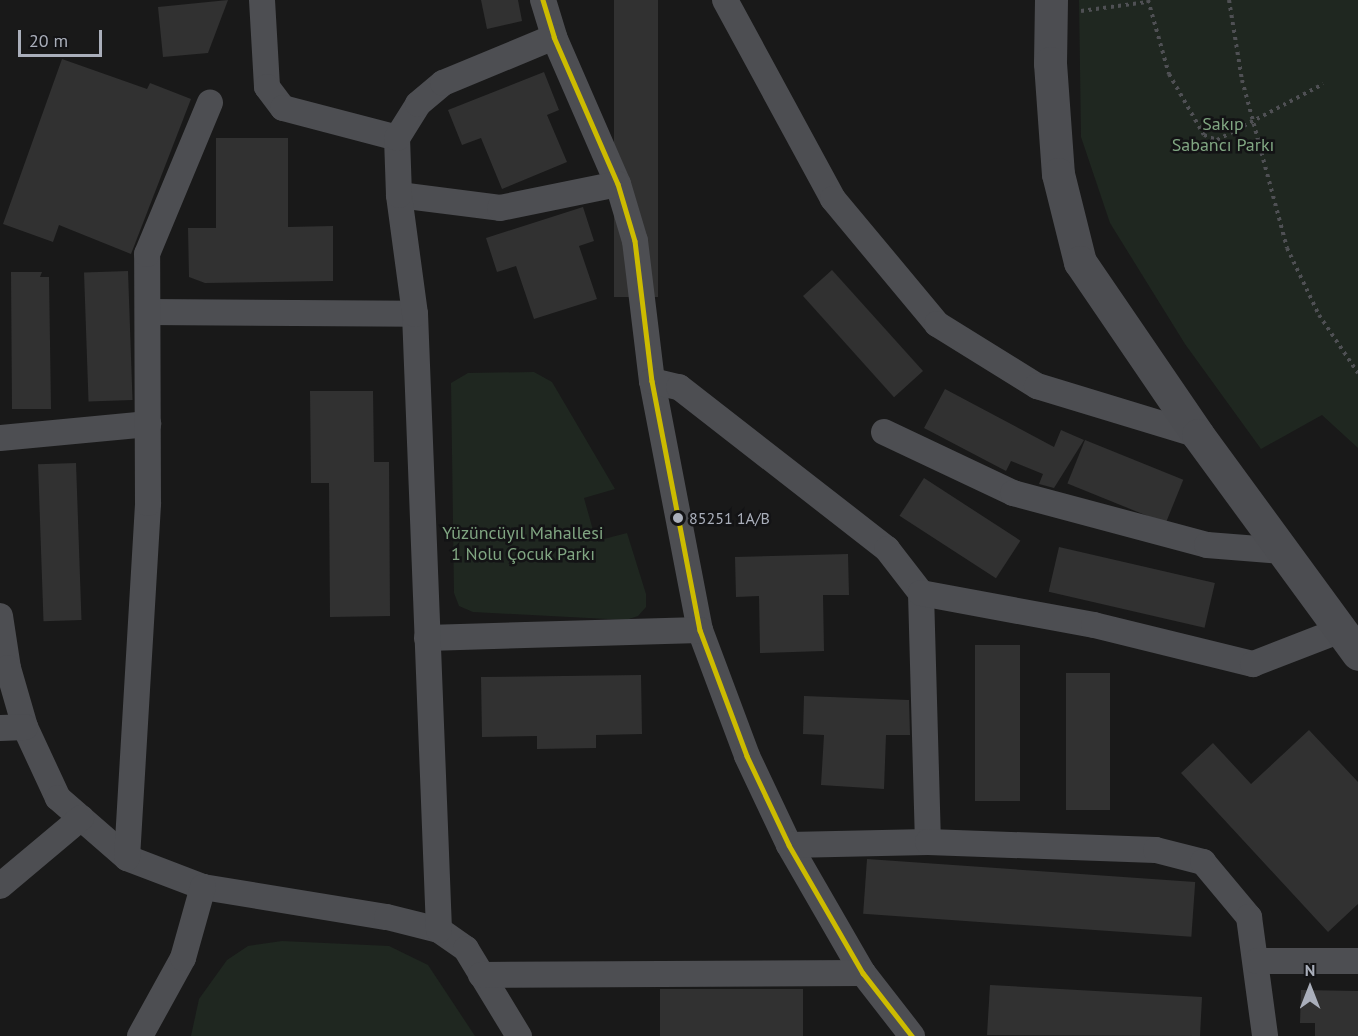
<!DOCTYPE html>
<meta charset="utf-8">
<style>
body{margin:0}
#map{position:relative;width:1358px;height:1036px;overflow:hidden;background:#191919;font-family:"PT Sans",sans-serif}
div>[style]{position:absolute}
.green>*{inset:0;background:#1f2720}
.building>*{inset:0;background:#313131;transform-origin:0 0}
.path>*{height:4px;margin-top:-2px;transform-origin:0;background:repeating-linear-gradient(90deg,#4f5054 0 3px,transparent 0 7.5px)}
.street>*{height:26px;margin:-13px;padding:0 13px;transform-origin:13px;border-radius:13px;background:#4d4e52}
.secondary>*{height:33px;margin:-16.5px;padding:0 16.5px;transform-origin:16.5px;border-radius:16.5px;background:#4c4d51}
.bus-1>*{height:4.5px;margin:-2.25px;padding:0 2.25px;transform-origin:2.25px;border-radius:2.25px;background:#cb0}
.dots>*{width:16px;height:16px;translate:-50% -50%;box-sizing:border-box;border:3px solid #131315;border-radius:50%}
span{translate:-50% -50%;white-space:nowrap;text-align:center;line-height:1.15;-webkit-text-stroke:5px #131315;paint-order:stroke}
.bus-label{font-size:16px;color:#aaafbb}
.left{translate:0 -50%;text-align:left}
.park-label{font-size:18px;color:#80a682}
.north{position:absolute;left:1280px;top:958px;width:60px;height:60px;-webkit-text-stroke:4px #131315;paint-order:stroke;rotate:0deg;font-size:16px;font-weight:700;line-height:24px;text-align:center;color:#aaafbb}
.north::after{content:'';display:block;margin:auto;width:21px;height:27px;background:#aaafbb;clip-path:polygon(50% 0,100% 100%,50% 72%,0 100%)}
.scale{position:absolute;left:18px;top:30px;width:84px;height:27px;box-sizing:border-box;border:3px solid #aaafbb;border-top:0;padding-left:8px;font-size:18px;line-height:21px;white-space:nowrap;color:#aaafbb;-webkit-text-stroke:4px #131315;paint-order:stroke}
</style>
<div id="map">
<div class="green">
<div style="clip-path:polygon(1079px 0,1358px 0,1358px 448px,1322px 415px,1261px 449px,1185px 344px,1110px 223px,1081px 137px)"></div>
<div style="clip-path:polygon(534px 372px,552px 382px,615px 489px,584px 498px,596px 541px,627px 533px,646px 594px,646px 607px,638px 616px,626px 620px,473px 612px,459px 606px,454px 593px,451px 383px,468px 373px)"></div>
<div style="clip-path:polygon(282px 941px,389px 946px,428px 965px,475px 1036px,191px 1036px,199px 999px,227px 960px,248px 946px)"></div>
</div>
<div class="building">
<div style="clip-path:polygon(228px 0,208px 53px,163px 57px,158px 7px)"></div>
<div style="clip-path:polygon(481px 0,518px 0,522px 21px,487px 29px)"></div>
<div style="left:614px;top:0;width:44px;height:297px"></div>
<div style="clip-path:polygon(62px 59px,147px 89px,150px 83px,191px 99px,131px 254px,59px 225px,53px 242px,3px 224px)"></div>
<div style="clip-path:polygon(544px 72px,559px 110px,547px 115px,567px 162px,502px 189px,481px 138px,462px 145px,448px 110px)"></div>
<div style="clip-path:polygon(216px 138px,288px 138px,288px 227px,333px 226px,333px 281px,205px 283px,189px 277px,188px 228px,216px 228px)"></div>
<div style="clip-path:polygon(583px 207px,594px 241px,579px 246px,597px 299px,534px 319px,516px 266px,497px 272px,486px 238px)"></div>
<div style="left:832px;top:270px;width:136px;height:39px;rotate:48deg"></div>
<div style="left:128px;top:271px;width:129px;height:44px;rotate:88deg"></div>
<div style="clip-path:polygon(11px 272px,42px 272px,40px 277px,49px 277px,51px 409px,12px 409px)"></div>
<div style="clip-path:polygon(945px 389px,1054px 447px,1061px 430px,1084px 440px,1054px 488px,1039px 484px,1043px 474px,1011px 461px,1006px 471px,924px 428px)"></div>
<div style="clip-path:polygon(310px 391px,373px 391px,374px 462px,389px 462px,390px 616px,330px 617px,329px 483px,311px 483px)"></div>
<div style="left:1085px;top:440px;width:106px;height:47px;rotate:22deg"></div>
<div style="left:76px;top:463px;width:157px;height:38px;rotate:88deg"></div>
<div style="left:924px;top:478px;width:115px;height:45px;rotate:33deg"></div>
<div style="left:1059px;top:547px;width:160px;height:46px;rotate:13deg"></div>
<div style="clip-path:polygon(848px 554px,849px 595px,823px 595px,824px 651px,760px 653px,759px 596px,736px 597px,735px 557px)"></div>
<div style="left:975px;top:645px;width:45px;height:156px"></div>
<div style="left:1066px;top:673px;width:44px;height:137px"></div>
<div style="clip-path:polygon(641px 675px,642px 734px,596px 735px,596px 748px,537px 749px,537px 736px,482px 737px,481px 677px)"></div>
<div style="clip-path:polygon(804px 696px,909px 700px,910px 735px,886px 735px,884px 789px,821px 785px,824px 735px,803px 734px)"></div>
<div style="clip-path:polygon(1309px 730px,1358px 782px,1358px 904px,1328px 932px,1181px 773px,1213px 743px,1251px 784px)"></div>
<div style="left:867px;top:859px;width:329px;height:55px;rotate:4deg"></div>
<div style="clip-path:polygon(990px 985px,1202px 997px,1200px 1036px,987px 1035px)"></div>
<div style="left:660px;top:989px;width:143px;height:47px"></div>
<div style="clip-path:polygon(1301px 990px,1358px 991px,1358px 1036px,1315px 1036px,1315px 1023px,1300px 1023px)"></div>
</div>
<div class="path">
<div style="left:1148px;top:0;width:77px;rotate:74.2deg"></div>
<div style="left:1169px;top:74px;width:70px;rotate:60.2deg"></div>
<div style="left:1204px;top:135px;width:14px;rotate:21deg"></div>
<div style="left:1217px;top:140px;width:120px;rotate:-27.8deg"></div>
<div style="left:1229px;top:0;width:81px;rotate:80.8deg"></div>
<div style="left:1242px;top:80px;width:174px;rotate:75deg"></div>
<div style="left:1287px;top:248px;width:74px;rotate:64.5deg"></div>
<div style="left:1319px;top:315px;width:70px;rotate:56.1deg"></div>
<div style="left:1081px;top:11px;width:68px;rotate:-7.7deg"></div>
</div>
<div class="street">
<div style="left:262px;top:0;width:87px;rotate:86.7deg"></div>
<div style="left:267px;top:87px;width:26px;rotate:53deg"></div>
<div style="left:283px;top:108px;width:118px;rotate:14.7deg"></div>
<div style="left:543px;top:0;width:39px;rotate:73deg"></div>
<div style="left:554px;top:37px;width:160px;rotate:66.5deg"></div>
<div style="left:618px;top:184px;width:59px;rotate:73.4deg"></div>
<div style="left:635px;top:241px;width:141px;rotate:83.1deg"></div>
<div style="left:652px;top:381px;width:254px;rotate:79.1deg"></div>
<div style="left:700px;top:630px;width:134px;rotate:69.5deg"></div>
<div style="left:747px;top:756px;width:98px;rotate:64.7deg"></div>
<div style="left:789px;top:845px;width:148px;rotate:60deg"></div>
<div style="left:863px;top:973px;width:80px;rotate:52.1deg"></div>
<div style="left:725px;top:0;width:226px;rotate:61.5deg"></div>
<div style="left:833px;top:199px;width:163px;rotate:50.2deg"></div>
<div style="left:937px;top:324px;width:118px;rotate:31.8deg"></div>
<div style="left:1037px;top:386px;width:168px;rotate:16.9deg"></div>
<div style="left:399px;top:195px;width:102px;rotate:7.3deg"></div>
<div style="left:500px;top:208px;width:120px;rotate:-11.5deg"></div>
<div style="left:148px;top:312px;width:267px;rotate:0.4deg"></div>
<div style="left:652px;top:381px;width:28px;rotate:13deg"></div>
<div style="left:679px;top:387px;width:264px;rotate:37.9deg"></div>
<div style="left:887px;top:549px;width:56px;rotate:52.3deg"></div>
<div style="left:921px;top:593px;width:249px;rotate:88.4deg"></div>
<div style="left:884px;top:432px;width:143px;rotate:25.3deg"></div>
<div style="left:1013px;top:493px;width:201px;rotate:15deg"></div>
<div style="left:1207px;top:545px;width:77px;rotate:4.5deg"></div>
<div style="left:0;top:438px;width:149px;rotate:-5.4deg"></div>
<div style="left:921px;top:593px;width:176px;rotate:10.5deg"></div>
<div style="left:1094px;top:625px;width:164px;rotate:13.8deg"></div>
<div style="left:1253px;top:664px;width:91px;rotate:-21.2deg"></div>
<div style="left:0;top:616px;width:53px;rotate:81.3deg"></div>
<div style="left:8px;top:668px;width:61px;rotate:73.9deg"></div>
<div style="left:25px;top:727px;width:78px;rotate:65.1deg"></div>
<div style="left:58px;top:798px;width:91px;rotate:41deg"></div>
<div style="left:127px;top:858px;width:81px;rotate:20.9deg"></div>
<div style="left:203px;top:887px;width:186px;rotate:9.3deg"></div>
<div style="left:387px;top:917px;width:54px;rotate:14deg"></div>
<div style="left:439px;top:930px;width:33px;rotate:35deg"></div>
<div style="left:466px;top:949px;width:102px;rotate:58.7deg"></div>
<div style="left:427px;top:638px;width:273px;rotate:-1.7deg"></div>
<div style="left:0;top:728px;width:25px;rotate:-2deg"></div>
<div style="left:789px;top:845px;width:139px;rotate:-1.2deg"></div>
<div style="left:928px;top:842px;width:228px;rotate:2deg"></div>
<div style="left:1156px;top:850px;width:49px;rotate:14.3deg"></div>
<div style="left:1203px;top:862px;width:72px;rotate:50.1deg"></div>
<div style="left:1249px;top:917px;width:120px;rotate:82.3deg"></div>
<div style="left:127px;top:858px;width:356px;rotate:-86.6deg"></div>
<div style="left:148px;top:503px;width:249px;rotate:-90.2deg"></div>
<div style="left:147px;top:254px;width:164px;rotate:-67.4deg"></div>
<div style="left:0;top:886px;width:106px;rotate:-40deg"></div>
<div style="left:439px;top:930px;width:616px;rotate:-92.23deg"></div>
<div style="left:415px;top:314px;width:120px;rotate:-97.7deg"></div>
<div style="left:399px;top:195px;width:57px;rotate:-92deg"></div>
<div style="left:397px;top:138px;width:40px;rotate:-58deg"></div>
<div style="left:418px;top:104px;width:33px;rotate:-40deg"></div>
<div style="left:443px;top:83px;width:120px;rotate:-22.5deg"></div>
<div style="left:1257px;top:961px;width:101px"></div>
<div style="left:481px;top:975px;width:382px;rotate:-0.3deg"></div>
<div style="left:140px;top:1036px;width:89px;rotate:-61.1deg"></div>
<div style="left:183px;top:958px;width:74px;rotate:-74.3deg"></div>
</div>
<div class="secondary">
<div style="left:1051px;top:0;width:63px;rotate:90.9deg"></div>
<div style="left:1050px;top:63px;width:111px;rotate:85.9deg"></div>
<div style="left:1058px;top:174px;width:91px;rotate:76deg"></div>
<div style="left:1080px;top:262px;width:209px;rotate:55.7deg"></div>
<div style="left:1198px;top:435px;width:271px;rotate:53.8deg"></div>
</div>
<div class="bus-1">
<div style="left:543px;top:0;width:39px;rotate:73deg"></div>
<div style="left:554px;top:37px;width:160px;rotate:66.5deg"></div>
<div style="left:618px;top:184px;width:59px;rotate:73.4deg"></div>
<div style="left:635px;top:241px;width:141px;rotate:83.1deg"></div>
<div style="left:652px;top:381px;width:254px;rotate:79.1deg"></div>
<div style="left:700px;top:630px;width:134px;rotate:69.5deg"></div>
<div style="left:747px;top:756px;width:98px;rotate:64.7deg"></div>
<div style="left:789px;top:845px;width:148px;rotate:60deg"></div>
<div style="left:863px;top:973px;width:80px;rotate:52.1deg"></div>
</div>
<div class="dots">
<div style="left:678px;top:518px;background:#aaafbb"></div>
</div>
<div class="bus-label">
<span class="left" style="left:689px;top:518px">85251 1A/B</span>
</div>
<div class="park-label">
<span style="left:1223px;top:135px">Sakıp<br>Sabancı Parkı</span>
<span style="left:523px;top:544px">Yüzüncüyıl Mahallesi<br>1 Nolu Çocuk Parkı</span>
</div>
<div class="north">N</div>
<div class="scale">20 m</div>
</div>
